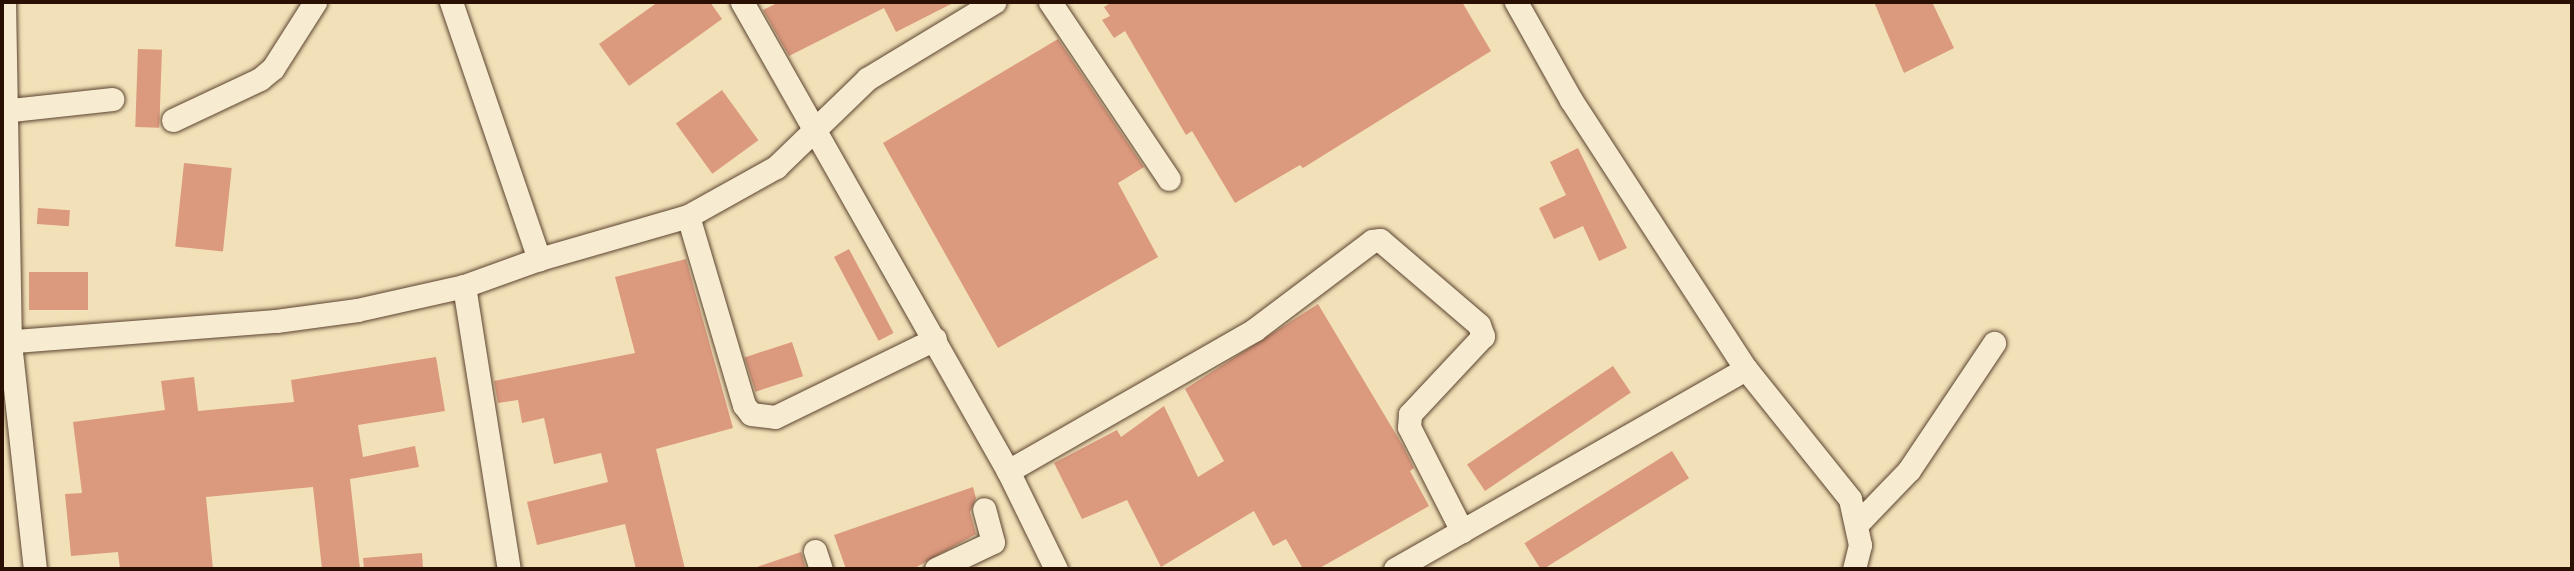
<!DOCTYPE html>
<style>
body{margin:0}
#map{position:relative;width:2574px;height:571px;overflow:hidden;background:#f2e1b8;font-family:"IM FELL French Canon",serif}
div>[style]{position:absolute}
.building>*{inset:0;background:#db997e;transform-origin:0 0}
.roads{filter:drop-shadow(0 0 2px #5c4430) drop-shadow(0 0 2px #5c4430)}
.minor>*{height:23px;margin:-11.5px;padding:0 11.5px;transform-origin:11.5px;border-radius:11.5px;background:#f7ecd1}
span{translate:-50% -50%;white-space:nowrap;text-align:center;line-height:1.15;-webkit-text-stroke:6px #f7ecd1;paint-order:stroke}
.frame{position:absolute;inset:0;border:4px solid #2a0f03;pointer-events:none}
</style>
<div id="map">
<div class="building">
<div style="clip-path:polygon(658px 2px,710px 2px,722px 19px,629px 86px,599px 44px)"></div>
<div style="clip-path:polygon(779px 2px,955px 2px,896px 32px,884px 8px,789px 56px,763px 10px)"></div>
<div style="clip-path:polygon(1112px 2px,1462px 2px,1491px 51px,1303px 168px,1300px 165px,1235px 203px,1192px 131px,1186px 135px,1125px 31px,1114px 38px,1102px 20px,1110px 16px,1104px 7px)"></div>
<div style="clip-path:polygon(1874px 2px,1932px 2px,1954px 48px,1904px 73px)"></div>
<div style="clip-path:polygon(1058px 39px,1144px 167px,1118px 183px,1158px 257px,998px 348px,883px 143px)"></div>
<div style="left:138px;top:49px;width:24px;height:78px;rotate:2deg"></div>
<div style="left:722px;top:90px;width:62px;height:57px;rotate:54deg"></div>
<div style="clip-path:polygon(1578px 148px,1627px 248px,1599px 261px,1583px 226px,1554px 239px,1539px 208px,1566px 195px,1550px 162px)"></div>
<div style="left:184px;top:163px;width:48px;height:84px;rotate:6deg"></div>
<div style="left:38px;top:208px;width:32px;height:16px;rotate:4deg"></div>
<div style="left:849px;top:249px;width:95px;height:17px;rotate:62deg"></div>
<div style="clip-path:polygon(686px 259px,733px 428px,656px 449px,685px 569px,636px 569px,625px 524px,537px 545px,527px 502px,608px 482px,601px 453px,554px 464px,544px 418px,522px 423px,518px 400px,498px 403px,494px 381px,635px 353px,615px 277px)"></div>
<div style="left:29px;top:272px;width:59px;height:38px"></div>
<div style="clip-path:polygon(1318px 304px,1403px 446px,1414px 468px,1410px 471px,1429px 506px,1318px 569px,1303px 569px,1286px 539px,1273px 546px,1254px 511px,1161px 567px,1127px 500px,1082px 519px,1054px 463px,1117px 430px,1121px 437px,1164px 406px,1198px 477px,1224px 461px,1185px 389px)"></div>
<div style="left:792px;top:342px;width:36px;height:50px;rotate:72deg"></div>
<div style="clip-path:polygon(436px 357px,445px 411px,358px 425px,363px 457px,415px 446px,419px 467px,350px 479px,360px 569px,322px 569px,313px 487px,206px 497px,213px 569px,120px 569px,118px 552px,71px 556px,65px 494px,82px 493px,73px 422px,165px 410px,161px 381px,194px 377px,198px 411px,294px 402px,291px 380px)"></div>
<div style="left:1613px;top:366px;width:32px;height:176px;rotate:56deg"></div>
<div style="left:1672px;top:451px;width:32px;height:174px;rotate:58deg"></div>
<div style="clip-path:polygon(973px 487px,976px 498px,970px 512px,976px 534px,913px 569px,846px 569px,834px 535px)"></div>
<div style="clip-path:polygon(801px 552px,806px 569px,758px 569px,757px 567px)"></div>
<div style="clip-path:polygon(422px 553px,423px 569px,364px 569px,363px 558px)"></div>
</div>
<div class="roads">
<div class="minor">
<div style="left:4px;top:2px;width:341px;rotate:89deg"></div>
<div style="left:10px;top:343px;width:227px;rotate:83.7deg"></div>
<div style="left:451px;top:2px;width:272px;rotate:71.1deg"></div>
<div style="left:742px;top:2px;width:539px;rotate:60.44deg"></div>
<div style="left:1008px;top:471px;width:109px;rotate:63.9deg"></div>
<div style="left:1050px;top:2px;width:213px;rotate:56.1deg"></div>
<div style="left:1516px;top:2px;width:112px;rotate:60.7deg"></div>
<div style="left:1571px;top:100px;width:321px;rotate:57deg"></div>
<div style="left:1746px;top:369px;width:166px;rotate:51.3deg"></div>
<div style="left:1850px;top:499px;width:47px;rotate:77.7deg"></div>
<div style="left:1860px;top:545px;width:25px;rotate:104deg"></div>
<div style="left:2px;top:111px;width:111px;rotate:-6.2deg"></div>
<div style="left:173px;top:120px;width:96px;rotate:-25.2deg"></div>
<div style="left:260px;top:79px;width:17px;rotate:-40deg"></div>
<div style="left:273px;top:68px;width:78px;rotate:-57.5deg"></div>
<div style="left:688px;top:216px;width:197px;rotate:73.5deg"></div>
<div style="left:744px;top:405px;width:11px;rotate:52deg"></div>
<div style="left:751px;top:414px;width:24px;rotate:7deg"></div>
<div style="left:775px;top:417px;width:178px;rotate:-26deg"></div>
<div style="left:464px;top:286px;width:287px;rotate:81deg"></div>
<div style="left:2px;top:342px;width:275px;rotate:-4.4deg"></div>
<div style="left:276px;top:321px;width:82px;rotate:-7.7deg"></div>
<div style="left:357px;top:310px;width:110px;rotate:-12.6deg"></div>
<div style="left:464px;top:286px;width:80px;rotate:-19.8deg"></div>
<div style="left:539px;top:259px;width:155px;rotate:-16.1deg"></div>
<div style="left:688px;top:216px;width:101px;rotate:-29.1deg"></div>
<div style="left:776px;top:167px;width:127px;rotate:-44deg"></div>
<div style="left:867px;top:79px;width:149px;rotate:-31.2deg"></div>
<div style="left:1008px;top:471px;width:284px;rotate:-29.8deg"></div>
<div style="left:1254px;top:330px;width:148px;rotate:-37deg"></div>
<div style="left:1372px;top:241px;width:8px;rotate:-7deg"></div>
<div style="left:1380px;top:240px;width:130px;rotate:40.6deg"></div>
<div style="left:1479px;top:325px;width:12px;rotate:70deg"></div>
<div style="left:1483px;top:336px;width:107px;rotate:133.1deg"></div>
<div style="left:1410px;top:414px;width:13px;rotate:94deg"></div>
<div style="left:1409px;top:427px;width:117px;rotate:63deg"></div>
<div style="left:1859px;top:522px;width:72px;rotate:-46.1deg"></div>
<div style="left:1909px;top:470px;width:153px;rotate:-56.2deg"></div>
<div style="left:815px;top:551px;width:19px;rotate:72deg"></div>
<div style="left:936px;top:569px;width:63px;rotate:-25.3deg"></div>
<div style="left:993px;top:542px;width:34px;rotate:-105deg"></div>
<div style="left:1395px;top:569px;width:404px;rotate:-29.7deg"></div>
</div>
</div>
<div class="frame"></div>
</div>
